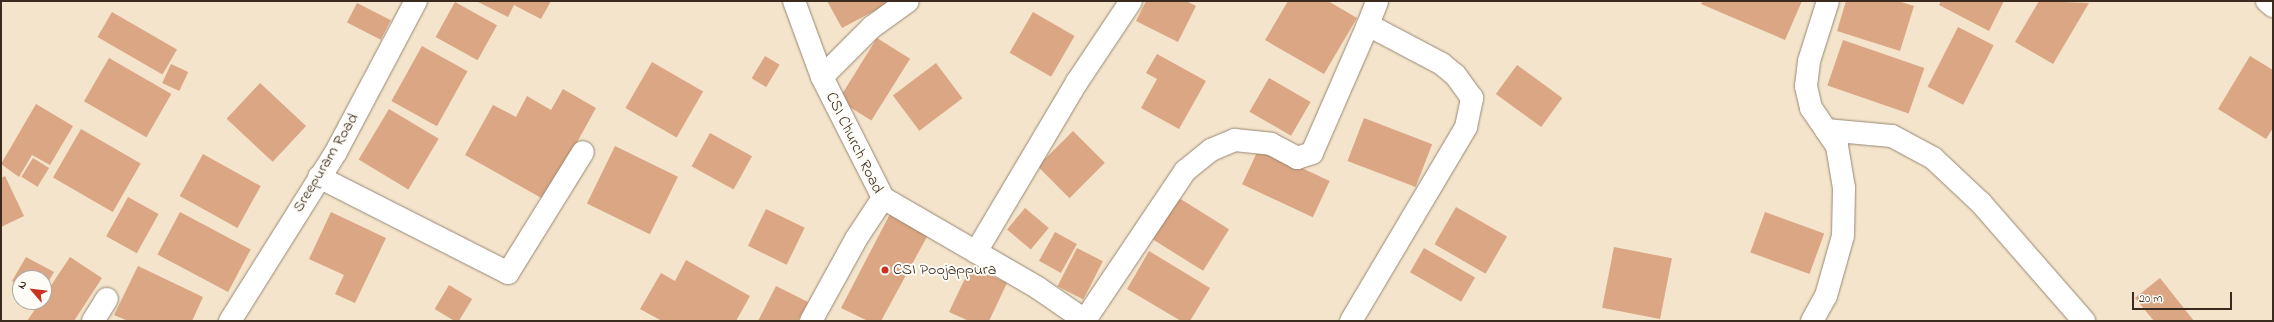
<!DOCTYPE html>
<style>
body{margin:0}
#map{position:relative;width:2274px;height:322px;overflow:hidden;background:#f4e4cb;font-family:"Indie Flower",sans-serif}
div>[style]{position:absolute}
.building>*{inset:0;background:#dba683;transform-origin:0 0}
.roads{filter:drop-shadow(0 0 1px #988774) drop-shadow(0 0 1px #988774)}
.minor>*{height:22px;margin:-11px;padding:0 11px;transform-origin:11px;border-radius:11px;background:#fff}
.dots>*{width:11px;height:11px;translate:-50% -50%;box-sizing:border-box;border:2px solid #fdfcf7;border-radius:50%}
span{translate:-50% -50%;white-space:nowrap;text-align:center;line-height:1.15;-webkit-text-stroke:4px #fdfcf7;paint-order:stroke}
.street-label{font-size:16px;color:#3b2a1e}
.poi-label{font-size:16px;color:#3b2a1e}
.left{translate:0 -50%;text-align:left}
.frame{position:absolute;inset:0;border:2px solid #3b2a1e;pointer-events:none}
.north{position:absolute;left:12px;top:270px;width:40px;height:40px;box-sizing:border-box;background:#fdfcf7;border:1px solid #afa8a0;border-radius:50%;rotate:298deg;font-size:11px;font-weight:700;line-height:16px;text-align:center;color:#3b2a1e}
.north::after{content:'';display:block;margin:auto;width:14px;height:18px;background:#c8321e;clip-path:polygon(50% 0,100% 100%,50% 72%,0 100%)}
.scale{position:absolute;left:2132px;top:292px;width:100px;height:18px;box-sizing:border-box;border:2px solid #3b2a1e;border-top:0;padding-left:5px;font-size:12px;line-height:14px;white-space:nowrap;color:#3b2a1e;-webkit-text-stroke:3px #fdfcf7;paint-order:stroke}
</style>
<div id="map">
<div class="building">
<div style="clip-path:polygon(476px 1px,551px 1px,541px 19px,514px 5px,508px 17px)"></div>
<div style="clip-path:polygon(827px 1px,893px 1px,842px 28px)"></div>
<div style="clip-path:polygon(1146px 1px,1186px 1px,1196px 6px,1178px 42px,1136px 21px)"></div>
<div style="clip-path:polygon(1288px 1px,1328px 1px,1357px 18px,1324px 74px,1265px 40px)"></div>
<div style="clip-path:polygon(1703px 1px,1802px 1px,1785px 40px,1701px 4px)"></div>
<div style="clip-path:polygon(1846px 1px,1898px 1px,1914px 6px,1900px 51px,1837px 31px)"></div>
<div style="clip-path:polygon(1941px 1px,2004px 1px,1989px 31px,1939px 5px)"></div>
<div style="clip-path:polygon(2039px 1px,2089px 3px,2053px 64px,2015px 42px)"></div>
<div style="left:455px;top:2px;width:48px;height:40px;rotate:29deg"></div>
<div style="left:357px;top:3px;width:38px;height:22px;rotate:27deg"></div>
<div style="left:112px;top:12px;width:75px;height:29px;rotate:30deg"></div>
<div style="left:1033px;top:12px;width:48px;height:47px;rotate:30deg"></div>
<div style="left:1958px;top:27px;width:40px;height:67px;rotate:27deg"></div>
<div style="left:877px;top:38px;width:39px;height:73px;rotate:32deg"></div>
<div style="left:1843px;top:40px;width:86px;height:48px;rotate:19deg"></div>
<div style="left:422px;top:46px;width:52px;height:63px;rotate:29deg"></div>
<div style="clip-path:polygon(1157px 54px,1206px 81px,1179px 129px,1141px 108px,1157px 79px,1146px 73px)"></div>
<div style="left:765px;top:56px;width:17px;height:26px;rotate:31deg"></div>
<div style="clip-path:polygon(2250px 56px,2273px 70px,2273px 128px,2266px 139px,2218px 109px)"></div>
<div style="left:109px;top:58px;width:72px;height:50px;rotate:30deg"></div>
<div style="left:652px;top:62px;width:59px;height:53px;rotate:30deg"></div>
<div style="left:936px;top:63px;width:44px;height:54px;rotate:53deg"></div>
<div style="left:171px;top:64px;width:19px;height:21px;rotate:25deg"></div>
<div style="left:1517px;top:65px;width:56px;height:36px;rotate:36deg"></div>
<div style="left:1269px;top:78px;width:48px;height:39px;rotate:30deg"></div>
<div style="left:260px;top:83px;width:63px;height:49px;rotate:43deg"></div>
<div style="clip-path:polygon(563px 89px,596px 108px,545px 200px,465px 155px,493px 105px,516px 117px,527px 96px,551px 110px)"></div>
<div style="clip-path:polygon(36px 104px,73px 126px,50px 165px,32px 155px,19px 177px,1px 164px)"></div>
<div style="left:389px;top:109px;width:58px;height:59px;rotate:31deg"></div>
<div style="left:1364px;top:118px;width:73px;height:46px;rotate:21deg"></div>
<div style="left:81px;top:129px;width:69px;height:56px;rotate:30deg"></div>
<div style="left:1073px;top:131px;width:45px;height:50px;rotate:45deg"></div>
<div style="left:710px;top:133px;width:48px;height:38px;rotate:29deg"></div>
<div style="left:615px;top:146px;width:70px;height:64px;rotate:26deg"></div>
<div style="left:1259px;top:148px;width:78px;height:40px;rotate:25deg"></div>
<div style="left:203px;top:154px;width:66px;height:48px;rotate:29deg"></div>
<div style="left:33px;top:158px;width:19px;height:22px;rotate:32deg"></div>
<div style="clip-path:polygon(5px 176px,24px 216px,1px 227px,1px 178px)"></div>
<div style="left:128px;top:197px;width:35px;height:45px;rotate:29deg"></div>
<div style="left:1179px;top:198px;width:59px;height:49px;rotate:32deg"></div>
<div style="left:1456px;top:207px;width:59px;height:43px;rotate:30deg"></div>
<div style="left:1025px;top:208px;width:31px;height:28px;rotate:40deg"></div>
<div style="left:766px;top:209px;width:43px;height:41px;rotate:26deg"></div>
<div style="left:180px;top:212px;width:80px;height:48px;rotate:28deg"></div>
<div style="clip-path:polygon(331px 212px,386px 238px,355px 303px,335px 294px,344px 275px,309px 259px)"></div>
<div style="clip-path:polygon(891px 212px,929px 233px,881px 321px,868px 321px,841px 308px)"></div>
<div style="left:1765px;top:212px;width:63px;height:43px;rotate:20deg"></div>
<div style="left:1055px;top:232px;width:25px;height:33px;rotate:29deg"></div>
<div style="left:1614px;top:247px;width:59px;height:62px;rotate:11deg"></div>
<div style="left:1077px;top:248px;width:29px;height:43px;rotate:27deg"></div>
<div style="left:1424px;top:248px;width:59px;height:28px;rotate:30deg"></div>
<div style="clip-path:polygon(1149px 251px,1210px 288px,1190px 321px,1181px 321px,1127px 289px)"></div>
<div style="clip-path:polygon(26px 257px,54px 272px,44px 289px,44px 278px,20px 278px,20px 286px,12px 281px)"></div>
<div style="clip-path:polygon(70px 257px,102px 278px,74px 321px,27px 321px,40px 302px,44px 302px,44px 296px)"></div>
<div style="clip-path:polygon(686px 260px,750px 296px,736px 321px,662px 321px,640px 309px,661px 273px,675px 281px)"></div>
<div style="clip-path:polygon(138px 266px,203px 297px,192px 321px,128px 321px,114px 315px)"></div>
<div style="clip-path:polygon(971px 266px,1007px 283px,989px 321px,969px 321px,949px 312px)"></div>
<div style="clip-path:polygon(2160px 278px,2194px 321px,2154px 321px,2135px 298px)"></div>
<div style="left:449px;top:285px;width:27px;height:28px;rotate:31deg"></div>
<div style="clip-path:polygon(776px 286px,808px 302px,798px 321px,758px 321px)"></div>
</div>
<div class="roads">
<div class="minor">
<div style="left:794px;top:1px;width:81px;rotate:69.8deg"></div>
<div style="left:822px;top:77px;width:136px;rotate:63.2deg"></div>
<div style="left:2267px;top:1px;width:8px;rotate:40deg"></div>
<div style="left:822px;top:77px;width:71px;rotate:-45deg"></div>
<div style="left:872px;top:27px;width:44px;rotate:-35.8deg"></div>
<div style="left:1826px;top:130px;width:66px;rotate:5.2deg"></div>
<div style="left:1892px;top:136px;width:47px;rotate:28.2deg"></div>
<div style="left:1933px;top:158px;width:66px;rotate:43.2deg"></div>
<div style="left:1981px;top:203px;width:157px;rotate:48.9deg"></div>
<div style="left:319px;top:177px;width:212px;rotate:26.9deg"></div>
<div style="left:508px;top:273px;width:142px;rotate:-58.2deg"></div>
<div style="left:883px;top:198px;width:179px;rotate:30.1deg"></div>
<div style="left:1038px;top:288px;width:58px;rotate:34.5deg"></div>
<div style="left:976px;top:252px;width:198px;rotate:-59.3deg"></div>
<div style="left:1077px;top:82px;width:97px;rotate:-56.3deg"></div>
<div style="left:1085px;top:320px;width:179px;rotate:-56.1deg"></div>
<div style="left:1185px;top:171px;width:33px;rotate:-39deg"></div>
<div style="left:1211px;top:150px;width:26px;rotate:-23deg"></div>
<div style="left:1235px;top:140px;width:36px;rotate:6deg"></div>
<div style="left:1271px;top:144px;width:30px;rotate:28deg"></div>
<div style="left:1297px;top:158px;width:16px;rotate:-18deg"></div>
<div style="left:1312px;top:153px;width:140px;rotate:-66.4deg"></div>
<div style="left:93px;top:321px;width:26px;rotate:-58deg"></div>
<div style="left:230px;top:321px;width:199px;rotate:-57.9deg"></div>
<div style="left:336px;top:152px;width:171px;rotate:-62.1deg"></div>
<div style="left:811px;top:321px;width:94px;rotate:-61.2deg"></div>
<div style="left:856px;top:239px;width:49px;rotate:-56.6deg"></div>
<div style="left:1351px;top:321px;width:226px;rotate:-59.3deg"></div>
<div style="left:1466px;top:127px;width:30px;rotate:-78deg"></div>
<div style="left:1472px;top:98px;width:29px;rotate:-126deg"></div>
<div style="left:1455px;top:75px;width:17px;rotate:-140deg"></div>
<div style="left:1442px;top:64px;width:84px;rotate:-152.2deg"></div>
<div style="left:1368px;top:25px;width:26px;rotate:-69deg"></div>
<div style="left:1812px;top:321px;width:29px;rotate:-61deg"></div>
<div style="left:1826px;top:296px;width:62px;rotate:-74.2deg"></div>
<div style="left:1843px;top:236px;width:48px;rotate:-88.8deg"></div>
<div style="left:1844px;top:188px;width:43px;rotate:-99.5deg"></div>
<div style="left:1837px;top:146px;width:46px;rotate:-124.4deg"></div>
<div style="left:1811px;top:108px;width:23px;rotate:-103deg"></div>
<div style="left:1806px;top:86px;width:25px;rotate:-83deg"></div>
<div style="left:1809px;top:61px;width:63px;rotate:-72.4deg"></div>
</div>
</div>
<div class="dots">
<div style="left:885px;top:270px;background:#c8321e"></div>
</div>
<div class="street-label">
<span style="left:854px;top:143px;rotate:64deg">CSI Church Road</span>
<span style="left:326px;top:163px;rotate:-59deg">Sreepuram Road</span>
</div>
<div class="poi-label">
<span class="left" style="left:893px;top:270px">CSI Poojappura</span>
</div>
<div class="frame"></div>
<div class="north">N</div>
<div class="scale">20 m</div>
</div>
